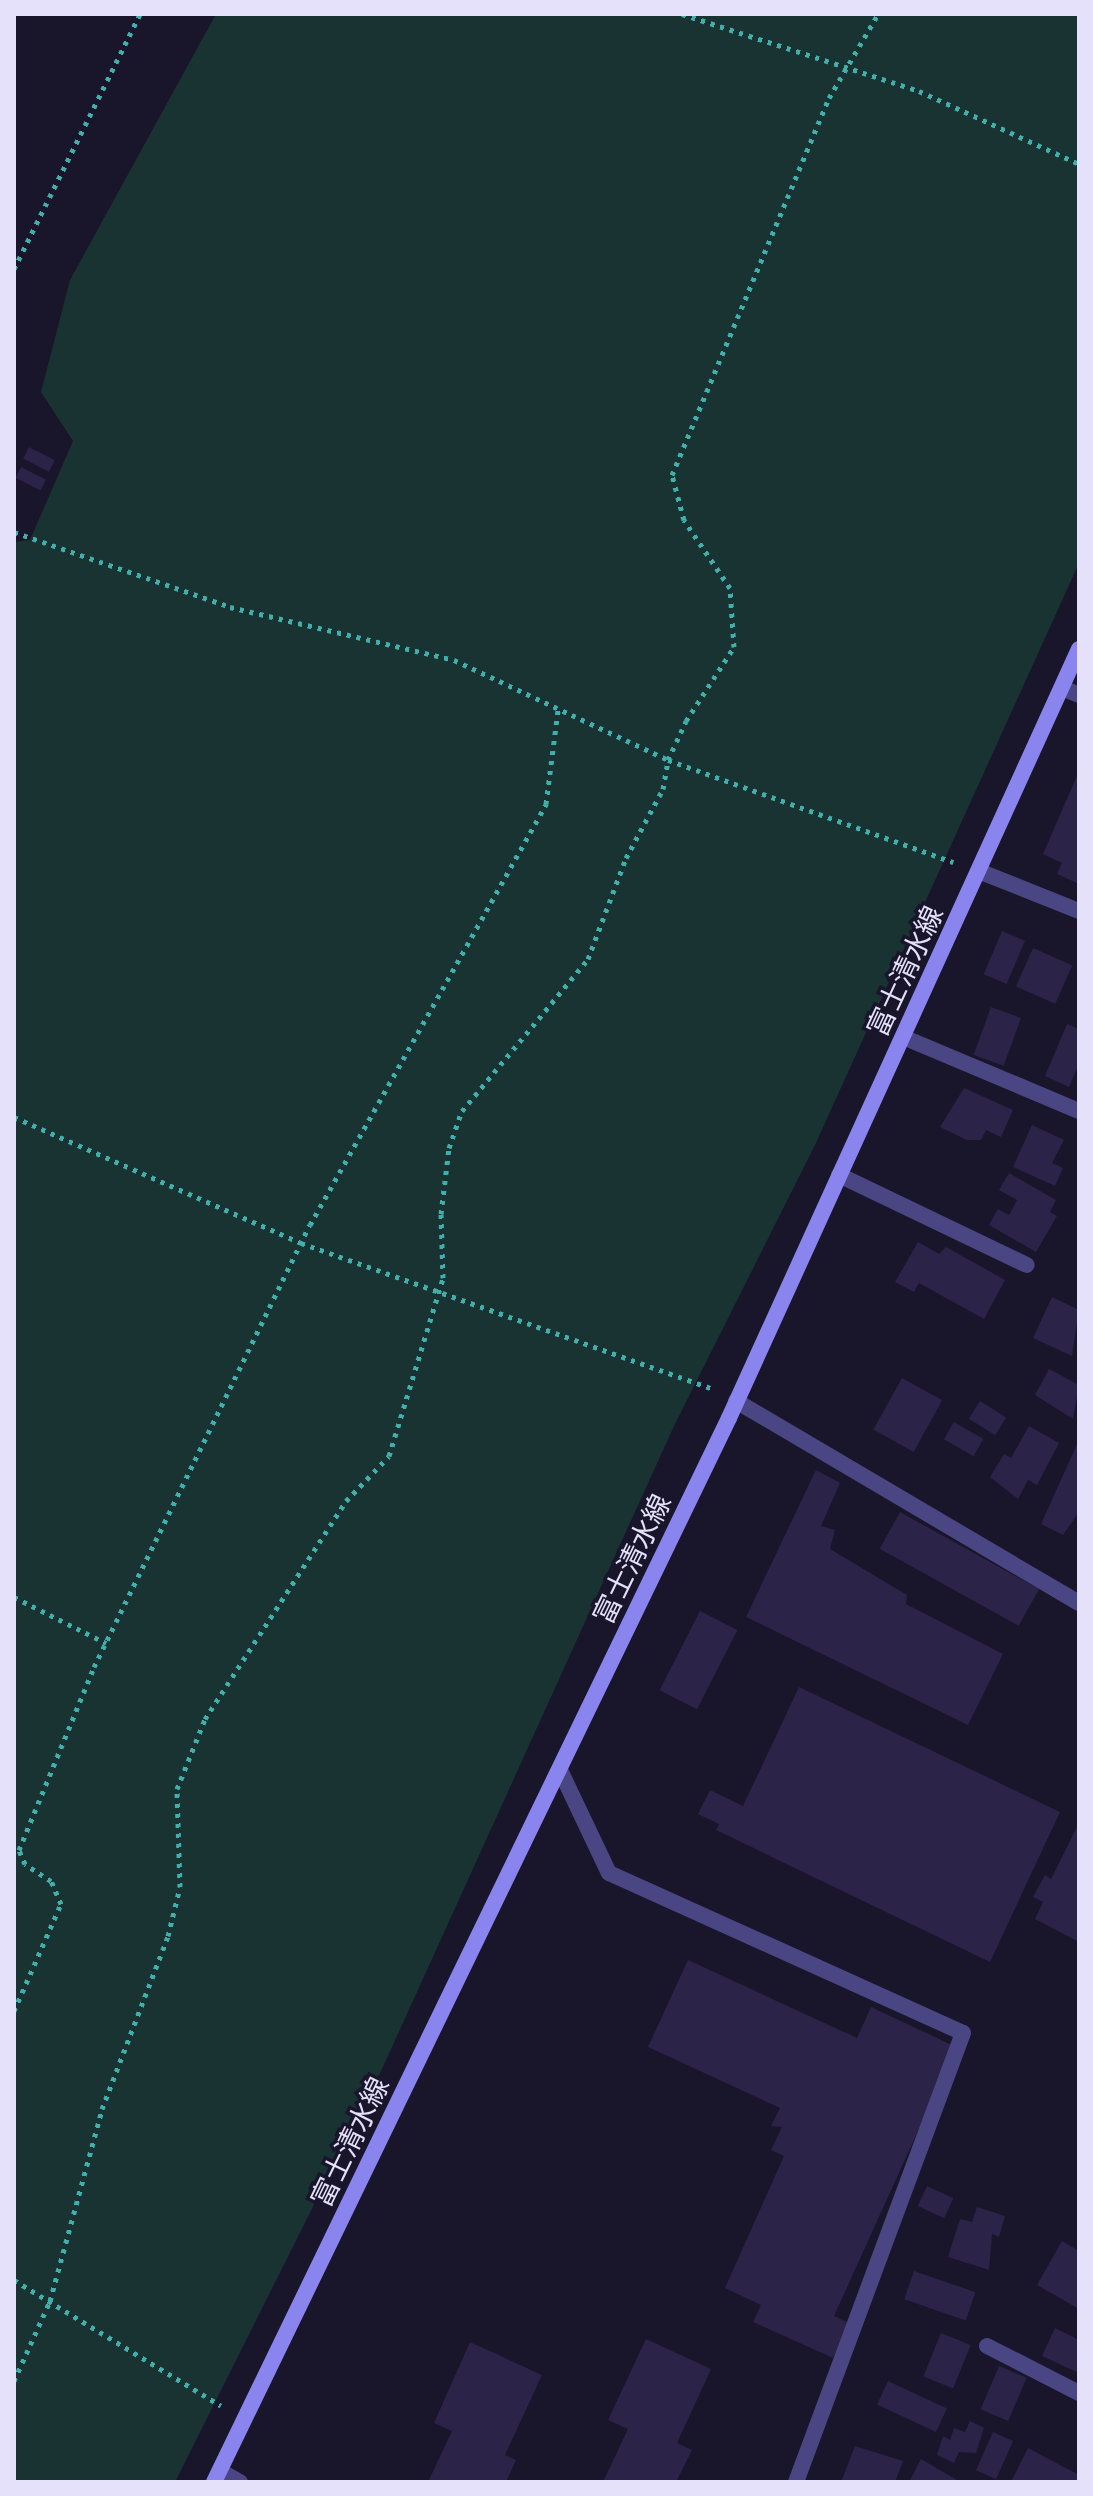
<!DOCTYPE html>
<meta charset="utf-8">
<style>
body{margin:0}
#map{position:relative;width:1093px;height:2496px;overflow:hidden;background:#19152a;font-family:"Asap Condensed","Noto Sans JP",sans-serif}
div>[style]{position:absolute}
.green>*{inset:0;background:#193333}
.building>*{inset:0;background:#2c2349;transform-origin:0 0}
.path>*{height:5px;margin-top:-2.5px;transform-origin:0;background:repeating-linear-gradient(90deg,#41b0ac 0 4px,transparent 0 10px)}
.lane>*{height:16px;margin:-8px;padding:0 8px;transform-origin:8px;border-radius:8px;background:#4a4683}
.street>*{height:16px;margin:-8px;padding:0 8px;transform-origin:8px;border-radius:8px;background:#4a4683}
.secondary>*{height:16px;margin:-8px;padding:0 8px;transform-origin:8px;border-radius:8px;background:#8a84ef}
span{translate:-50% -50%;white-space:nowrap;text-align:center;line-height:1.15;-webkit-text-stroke:7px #19152a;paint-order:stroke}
.street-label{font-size:28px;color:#e5e1fb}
.frame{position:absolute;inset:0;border:16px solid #e5e1fb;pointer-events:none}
</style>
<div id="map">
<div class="green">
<div style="clip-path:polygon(216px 14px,1079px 14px,1079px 563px,815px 1145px,674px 1426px,382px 2069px,175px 2482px,14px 2482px,14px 542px,30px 540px,73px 441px,41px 392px,70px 280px)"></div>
</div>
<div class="building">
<div style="left:29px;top:447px;width:29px;height:13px;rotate:27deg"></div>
<div style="left:21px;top:467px;width:28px;height:12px;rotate:27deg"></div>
<div style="clip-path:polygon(1079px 771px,1079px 884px,1057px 874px,1062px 863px,1043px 854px)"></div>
<div style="left:1002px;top:931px;width:25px;height:47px;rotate:23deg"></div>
<div style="left:1033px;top:948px;width:43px;height:42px;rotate:24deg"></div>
<div style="left:991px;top:1007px;width:32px;height:51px;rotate:20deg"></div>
<div style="clip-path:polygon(1067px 1024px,1079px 1029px,1079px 1064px,1069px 1087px,1045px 1076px)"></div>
<div style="clip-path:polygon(964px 1088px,1013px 1110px,1001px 1137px,986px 1130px,981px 1140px,967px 1140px,940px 1127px)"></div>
<div style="clip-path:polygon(1032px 1125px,1064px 1140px,1052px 1163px,1063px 1168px,1055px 1186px,1013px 1167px)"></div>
<div style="clip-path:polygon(1009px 1173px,1056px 1200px,1050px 1212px,1057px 1216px,1036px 1252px,989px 1225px,998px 1209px,1009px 1215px,1017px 1200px,999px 1190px)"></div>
<div style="clip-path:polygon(918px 1242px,939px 1254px,946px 1247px,1005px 1280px,984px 1319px,919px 1283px,914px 1292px,895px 1282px)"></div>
<div style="clip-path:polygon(1052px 1297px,1079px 1310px,1072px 1356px,1033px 1338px)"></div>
<div style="clip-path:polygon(1049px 1369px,1079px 1385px,1073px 1419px,1035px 1395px)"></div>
<div style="left:902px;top:1378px;width:46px;height:59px;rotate:29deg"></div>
<div style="left:980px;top:1401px;width:31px;height:21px;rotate:32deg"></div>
<div style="left:954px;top:1422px;width:34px;height:20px;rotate:30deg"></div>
<div style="clip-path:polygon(1029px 1426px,1059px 1443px,1037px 1485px,1028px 1480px,1018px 1499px,990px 1477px,1004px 1454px,1011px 1458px)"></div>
<div style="clip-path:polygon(1079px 1440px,1079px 1512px,1063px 1535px,1041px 1524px)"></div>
<div style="clip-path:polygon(816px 1470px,840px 1483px,821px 1526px,835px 1530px,830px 1549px,907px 1595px,906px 1604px,1003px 1654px,968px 1725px,746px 1617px)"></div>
<div style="left:900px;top:1512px;width:159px;height:42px;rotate:29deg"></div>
<div style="left:700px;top:1611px;width:42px;height:89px;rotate:27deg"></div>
<div style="clip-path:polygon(799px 1687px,1060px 1812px,990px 1962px,716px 1830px,719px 1824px,698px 1814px,710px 1790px,743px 1806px)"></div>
<div style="clip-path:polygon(1079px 1823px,1079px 1942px,1035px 1919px,1043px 1902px,1033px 1897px,1045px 1875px,1051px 1879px)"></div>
<div style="clip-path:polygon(688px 1960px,857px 2038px,871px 2007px,956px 2047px,834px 2316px,849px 2323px,833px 2358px,753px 2322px,761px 2305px,725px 2288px,784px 2156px,771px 2150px,782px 2127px,771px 2126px,780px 2108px,648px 2047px)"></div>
<div style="left:927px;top:2186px;width:29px;height:22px;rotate:25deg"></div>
<div style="clip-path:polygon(977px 2207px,1005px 2216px,999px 2237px,992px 2234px,989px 2270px,948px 2257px,960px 2219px,972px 2222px)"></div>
<div style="clip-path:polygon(1062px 2241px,1079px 2251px,1079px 2309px,1037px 2285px)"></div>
<div style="left:914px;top:2271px;width:65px;height:30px;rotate:19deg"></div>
<div style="clip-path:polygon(1055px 2328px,1079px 2340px,1079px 2373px,1042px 2356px)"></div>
<div style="left:941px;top:2333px;width:32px;height:47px;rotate:22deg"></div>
<div style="clip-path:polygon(646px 2339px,711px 2369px,677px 2443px,692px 2450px,676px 2482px,603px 2482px,628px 2429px,608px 2420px)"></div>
<div style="clip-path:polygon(470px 2342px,542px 2375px,505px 2455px,516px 2460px,506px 2482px,428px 2482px,452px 2431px,434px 2423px)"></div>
<div style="left:999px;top:2366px;width:30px;height:47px;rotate:23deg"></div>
<div style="left:888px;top:2381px;width:65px;height:26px;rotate:25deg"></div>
<div style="clip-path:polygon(970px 2421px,984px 2428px,976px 2453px,959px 2452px,954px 2463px,937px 2455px,943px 2436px,950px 2440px,954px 2428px,965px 2432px)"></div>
<div style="left:993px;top:2432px;width:22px;height:42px;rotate:24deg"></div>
<div style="clip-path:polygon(855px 2446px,903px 2461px,895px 2482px,841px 2482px)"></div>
<div style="clip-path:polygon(1028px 2448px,1079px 2475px,1079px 2482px,1011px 2482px)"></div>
<div style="clip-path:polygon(921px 2459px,957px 2480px,956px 2482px,910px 2480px)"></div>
</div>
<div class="path">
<div style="left:682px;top:14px;width:249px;rotate:18deg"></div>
<div style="left:919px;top:91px;width:176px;rotate:24.5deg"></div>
<div style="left:14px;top:269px;width:284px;rotate:-63.7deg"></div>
<div style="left:14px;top:532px;width:229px;rotate:19.1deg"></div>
<div style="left:230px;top:607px;width:230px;rotate:13.3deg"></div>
<div style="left:454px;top:660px;width:236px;rotate:25deg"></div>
<div style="left:668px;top:760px;width:303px;rotate:19.7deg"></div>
<div style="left:14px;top:1117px;width:313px;rotate:23.7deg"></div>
<div style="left:301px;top:1243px;width:438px;rotate:19.5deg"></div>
<div style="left:14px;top:1597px;width:103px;rotate:26.6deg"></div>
<div style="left:14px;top:2011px;width:117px;rotate:-66.3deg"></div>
<div style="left:61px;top:1904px;width:25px;rotate:-113deg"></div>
<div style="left:51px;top:1881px;width:31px;rotate:-147deg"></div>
<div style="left:25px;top:1864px;width:15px;rotate:-113deg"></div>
<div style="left:19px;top:1850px;width:198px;rotate:-67.7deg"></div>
<div style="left:94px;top:1667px;width:492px;rotate:-64deg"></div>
<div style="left:310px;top:1225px;width:483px;rotate:-60.7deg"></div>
<div style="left:546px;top:804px;width:95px;rotate:-82.7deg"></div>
<div style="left:14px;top:2280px;width:242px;rotate:31.3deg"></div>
<div style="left:14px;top:2381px;width:88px;rotate:-65.8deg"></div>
<div style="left:50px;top:2301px;width:199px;rotate:-74.8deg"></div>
<div style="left:102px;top:2109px;width:185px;rotate:-69.1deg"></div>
<div style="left:168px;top:1936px;width:50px;rotate:-76.2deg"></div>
<div style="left:180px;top:1887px;width:98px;rotate:-91.8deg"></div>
<div style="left:177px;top:1789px;width:75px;rotate:-68.2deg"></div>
<div style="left:205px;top:1719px;width:260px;rotate:-57.1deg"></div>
<div style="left:346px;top:1501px;width:62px;rotate:-46.3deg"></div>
<div style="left:389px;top:1456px;width:186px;rotate:-73.1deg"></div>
<div style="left:443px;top:1278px;width:64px;rotate:-91.8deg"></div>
<div style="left:441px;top:1214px;width:66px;rotate:-83.1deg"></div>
<div style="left:449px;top:1148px;width:39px;rotate:-71deg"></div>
<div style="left:462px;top:1111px;width:197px;rotate:-50.3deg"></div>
<div style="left:588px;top:959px;width:108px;rotate:-69.4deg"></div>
<div style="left:626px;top:858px;width:78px;rotate:-61.8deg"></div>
<div style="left:663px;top:789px;width:29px;rotate:-80deg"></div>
<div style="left:668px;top:760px;width:43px;rotate:-65.2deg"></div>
<div style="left:686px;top:721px;width:88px;rotate:-57deg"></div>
<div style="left:734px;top:647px;width:59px;rotate:-93.9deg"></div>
<div style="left:730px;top:588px;width:82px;rotate:-124.1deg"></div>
<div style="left:684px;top:520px;width:47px;rotate:-104.9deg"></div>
<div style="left:672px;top:475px;width:408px;rotate:-67.4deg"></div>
<div style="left:829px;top:98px;width:97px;rotate:-59.7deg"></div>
</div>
<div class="lane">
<div style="left:736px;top:1401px;width:398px;rotate:30.5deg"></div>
</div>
<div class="street">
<div style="left:1062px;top:688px;width:18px;rotate:22deg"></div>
<div style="left:981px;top:872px;width:105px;rotate:21.7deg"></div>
<div style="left:903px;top:1037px;width:191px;rotate:22.8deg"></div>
<div style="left:839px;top:1175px;width:208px;rotate:25.6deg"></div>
<div style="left:560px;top:1770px;width:114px;rotate:64.6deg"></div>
<div style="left:609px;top:1873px;width:388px;rotate:24.3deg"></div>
<div style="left:963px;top:2033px;width:479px;rotate:110.4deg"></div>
<div style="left:987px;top:2346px;width:103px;rotate:27.1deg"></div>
<div style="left:220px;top:2471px;width:23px;rotate:29deg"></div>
</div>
<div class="secondary">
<div style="left:214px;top:2482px;width:1182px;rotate:-64.17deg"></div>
<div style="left:729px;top:1418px;width:845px;rotate:-65.53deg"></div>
</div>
<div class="street-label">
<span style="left:905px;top:971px;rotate:-65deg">富士清水線</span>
<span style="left:632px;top:1559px;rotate:-64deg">富士清水線</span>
<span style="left:350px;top:2142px;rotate:-64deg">富士清水線</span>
</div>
<div class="frame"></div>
</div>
